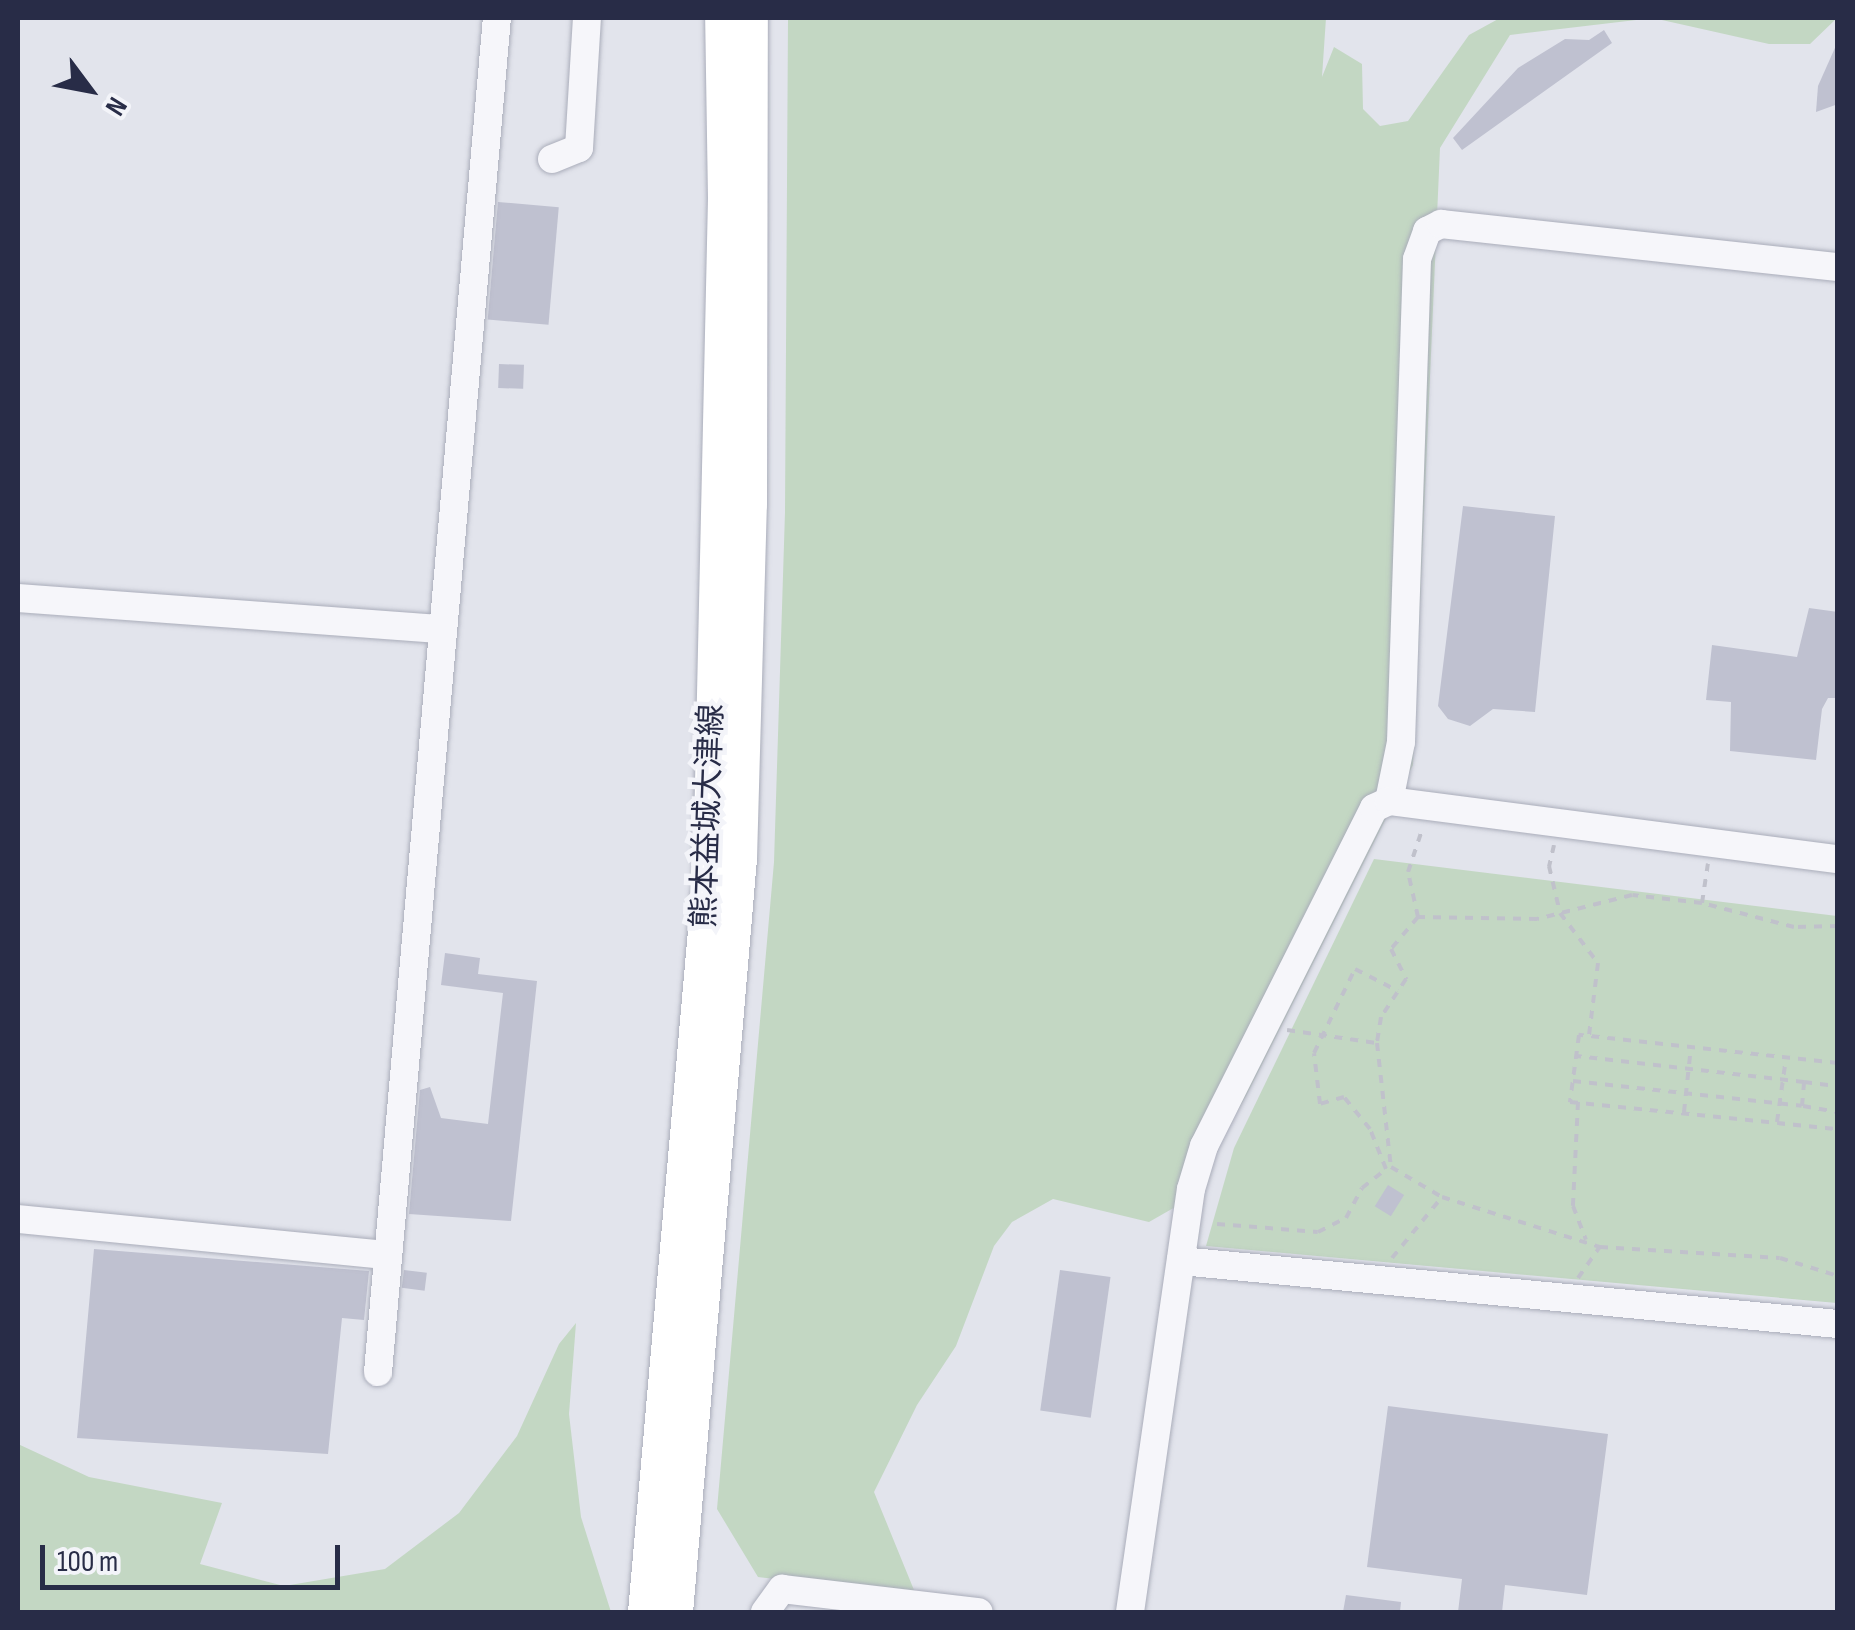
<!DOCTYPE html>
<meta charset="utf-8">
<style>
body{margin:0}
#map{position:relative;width:1855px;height:1630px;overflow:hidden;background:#e2e4ec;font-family:"Sofia Sans Condensed","Noto Sans JP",sans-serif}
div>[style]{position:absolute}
.green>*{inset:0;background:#c3d7c3}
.building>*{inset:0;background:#bfc1d0;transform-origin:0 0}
.path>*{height:4px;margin-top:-2px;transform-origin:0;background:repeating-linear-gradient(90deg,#c0c1cb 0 8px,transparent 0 16px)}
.roads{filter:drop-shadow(0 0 2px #aaadba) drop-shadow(0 0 2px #aaadba)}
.minor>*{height:28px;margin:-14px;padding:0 14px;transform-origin:14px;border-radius:14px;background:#f6f6fa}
.major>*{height:35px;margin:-17.5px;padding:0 17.5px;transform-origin:17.5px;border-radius:17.5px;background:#fff}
span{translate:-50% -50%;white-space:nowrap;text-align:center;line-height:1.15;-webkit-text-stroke:9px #f3f4f9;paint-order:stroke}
.street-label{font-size:32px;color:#282c47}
.frame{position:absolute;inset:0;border:20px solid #282c47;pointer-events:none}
.north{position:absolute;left:40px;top:40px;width:100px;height:100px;-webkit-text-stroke:8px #f3f4f9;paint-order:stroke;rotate:122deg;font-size:28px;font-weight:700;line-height:40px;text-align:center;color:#282c47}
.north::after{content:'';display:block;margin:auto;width:35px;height:45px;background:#282c47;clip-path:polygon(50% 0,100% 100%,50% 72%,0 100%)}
.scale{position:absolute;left:40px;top:1545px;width:300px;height:45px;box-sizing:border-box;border:5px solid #282c47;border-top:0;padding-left:12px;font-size:30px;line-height:35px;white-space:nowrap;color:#282c47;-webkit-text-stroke:8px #f3f4f9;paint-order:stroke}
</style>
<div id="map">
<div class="green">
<div style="clip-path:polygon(788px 18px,1326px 18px,1322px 77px,1334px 47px,1362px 64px,1363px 109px,1380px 126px,1408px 121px,1469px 35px,1500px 18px,1837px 18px,1810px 44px,1769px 44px,1653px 18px,1510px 35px,1440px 148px,1413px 765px,1246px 1096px,1184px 1202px,1149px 1222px,1053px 1199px,1012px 1222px,994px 1246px,956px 1346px,917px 1405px,874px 1492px,916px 1595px,758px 1577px,717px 1509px,774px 862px,785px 512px)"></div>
<div style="clip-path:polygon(1374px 859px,1837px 916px,1837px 1303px,1206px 1246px,1234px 1148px)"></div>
<div style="clip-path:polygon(576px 1323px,569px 1414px,581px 1517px,611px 1612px,18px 1612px,18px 1444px,89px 1477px,222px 1503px,200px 1564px,284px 1586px,385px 1569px,459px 1513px,517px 1436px,559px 1344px)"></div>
</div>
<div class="building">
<div style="clip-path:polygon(1604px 30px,1612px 43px,1462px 150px,1453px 138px,1518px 68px,1565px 39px,1589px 40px)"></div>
<div style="clip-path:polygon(1838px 41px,1838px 104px,1816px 112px,1818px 86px)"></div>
<div style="left:498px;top:202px;width:61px;height:118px;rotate:5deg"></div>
<div style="left:499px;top:364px;width:25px;height:24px;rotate:2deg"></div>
<div style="clip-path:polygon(1463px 506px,1555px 516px,1535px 712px,1493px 709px,1470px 726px,1448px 719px,1438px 706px)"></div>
<div style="clip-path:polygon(1809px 608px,1838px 612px,1838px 698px,1828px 698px,1822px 709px,1816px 760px,1730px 751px,1731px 702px,1706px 700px,1712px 645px,1797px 657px)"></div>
<div style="clip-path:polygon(445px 953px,480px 958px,478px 974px,537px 981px,511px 1221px,409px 1214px,420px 1090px,430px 1087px,441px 1118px,488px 1124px,503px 993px,441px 985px)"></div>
<div style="left:1388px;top:1185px;width:19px;height:25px;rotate:32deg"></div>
<div style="clip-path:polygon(94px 1249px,369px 1271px,364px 1320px,342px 1318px,328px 1454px,77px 1438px)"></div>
<div style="left:404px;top:1270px;width:23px;height:18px;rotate:7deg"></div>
<div style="left:1060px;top:1270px;width:51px;height:142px;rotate:8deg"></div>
<div style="clip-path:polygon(1388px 1406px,1608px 1434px,1587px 1595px,1505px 1585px,1502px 1612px,1458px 1612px,1462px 1579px,1367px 1567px)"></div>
<div style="clip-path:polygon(1346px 1595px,1401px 1602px,1400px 1612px,1343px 1612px)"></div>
</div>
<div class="path">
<div style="left:1554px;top:845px;width:22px;rotate:103deg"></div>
<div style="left:1549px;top:866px;width:48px;rotate:76.8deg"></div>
<div style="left:1560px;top:913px;width:63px;rotate:52.8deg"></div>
<div style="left:1598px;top:963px;width:73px;rotate:97.1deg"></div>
<div style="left:1702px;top:903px;width:40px;rotate:-81.5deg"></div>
<div style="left:1418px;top:917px;width:46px;rotate:-102.5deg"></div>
<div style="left:1408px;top:872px;width:44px;rotate:-71.6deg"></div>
<div style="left:1838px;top:926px;width:44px;rotate:178.7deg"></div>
<div style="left:1794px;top:927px;width:95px;rotate:-165.4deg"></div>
<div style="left:1702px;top:903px;width:70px;rotate:-173.5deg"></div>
<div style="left:1632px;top:895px;width:98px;rotate:165.8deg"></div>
<div style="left:1537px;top:919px;width:119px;rotate:-179deg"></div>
<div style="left:1418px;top:917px;width:42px;rotate:130.2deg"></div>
<div style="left:1391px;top:949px;width:34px;rotate:63deg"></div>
<div style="left:1406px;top:979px;width:45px;rotate:123.3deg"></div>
<div style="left:1381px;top:1017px;width:26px;rotate:99deg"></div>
<div style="left:1377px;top:1043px;width:125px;rotate:83.6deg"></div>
<div style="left:1391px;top:1167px;width:59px;rotate:30.5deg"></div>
<div style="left:1442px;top:1197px;width:166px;rotate:17.6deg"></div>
<div style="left:1600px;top:1247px;width:180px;rotate:3.5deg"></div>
<div style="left:1780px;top:1258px;width:61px;rotate:17.2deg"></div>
<div style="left:1287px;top:1030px;width:90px;rotate:8.3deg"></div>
<div style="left:1838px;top:1063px;width:261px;rotate:-173.8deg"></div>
<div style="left:1579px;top:1035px;width:68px;rotate:97.7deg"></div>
<div style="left:1570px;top:1102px;width:269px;rotate:5.8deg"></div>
<div style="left:1573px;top:1081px;width:230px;rotate:6.2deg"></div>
<div style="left:1802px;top:1106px;width:24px;rotate:-85deg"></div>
<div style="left:1804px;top:1082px;width:229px;rotate:-173.5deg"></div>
<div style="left:1804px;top:1082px;width:34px;rotate:7deg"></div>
<div style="left:1578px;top:1102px;width:104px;rotate:92.8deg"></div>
<div style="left:1573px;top:1206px;width:36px;rotate:69deg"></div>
<div style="left:1803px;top:1106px;width:36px;rotate:10deg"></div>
<div style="left:1684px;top:1112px;width:65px;rotate:-83.9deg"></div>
<div style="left:1777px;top:1122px;width:65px;rotate:-82deg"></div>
<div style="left:1386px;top:1169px;width:43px;rotate:-111.8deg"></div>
<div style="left:1370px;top:1129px;width:41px;rotate:-129.1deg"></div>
<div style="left:1344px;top:1097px;width:25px;rotate:164deg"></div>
<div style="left:1320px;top:1104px;width:51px;rotate:-96.7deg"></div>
<div style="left:1314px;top:1053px;width:93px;rotate:-64deg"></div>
<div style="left:1355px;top:969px;width:48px;rotate:27.1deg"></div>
<div style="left:1217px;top:1224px;width:101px;rotate:4.5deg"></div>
<div style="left:1318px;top:1232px;width:31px;rotate:-27deg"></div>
<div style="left:1346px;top:1218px;width:34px;rotate:-62deg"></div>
<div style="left:1362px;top:1188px;width:31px;rotate:-38deg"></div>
<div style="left:1392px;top:1258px;width:79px;rotate:-50.7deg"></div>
<div style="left:1578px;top:1278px;width:38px;rotate:-55deg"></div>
</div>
<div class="roads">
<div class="minor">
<div style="left:552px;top:159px;width:29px;rotate:-22deg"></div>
<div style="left:579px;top:148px;width:130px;rotate:-86.5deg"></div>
<div style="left:18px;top:598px;width:422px;rotate:4.2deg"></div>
<div style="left:1389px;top:801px;width:60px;rotate:-78.5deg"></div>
<div style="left:1401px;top:742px;width:483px;rotate:-88.1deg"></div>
<div style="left:1417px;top:259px;width:30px;rotate:-70deg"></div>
<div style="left:1427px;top:231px;width:16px;rotate:-27deg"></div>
<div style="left:1441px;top:224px;width:399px;rotate:6.2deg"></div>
<div style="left:18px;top:1219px;width:368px;rotate:5.6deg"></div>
<div style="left:1181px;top:1261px;width:660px;rotate:5.48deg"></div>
<div style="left:378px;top:1372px;width:1359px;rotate:-84.98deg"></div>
<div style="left:765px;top:1612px;width:29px;rotate:-54deg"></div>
<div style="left:782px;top:1589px;width:198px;rotate:6.7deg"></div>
<div style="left:1130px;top:1612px;width:427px;rotate:-81.8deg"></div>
<div style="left:1191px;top:1189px;width:45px;rotate:-73.2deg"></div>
<div style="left:1204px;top:1146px;width:378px;rotate:-63.3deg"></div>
<div style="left:1374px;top:808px;width:17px;rotate:-25deg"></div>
<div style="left:1389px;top:801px;width:453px;rotate:7.4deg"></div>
</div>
<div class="major">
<div style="left:645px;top:1612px;width:741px;rotate:-84.97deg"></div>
<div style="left:710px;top:874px;width:675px;rotate:-88.73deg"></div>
<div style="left:725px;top:199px;width:181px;rotate:-90.9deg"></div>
<div style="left:675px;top:1612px;width:757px;rotate:-85.15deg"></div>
<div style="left:739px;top:858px;width:354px;rotate:-88.4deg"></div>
<div style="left:749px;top:504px;width:486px;rotate:-89.9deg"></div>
</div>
</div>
<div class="street-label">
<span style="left:709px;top:816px;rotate:-88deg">熊本益城大津線</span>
</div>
<div class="frame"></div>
<div class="north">N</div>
<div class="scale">100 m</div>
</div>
